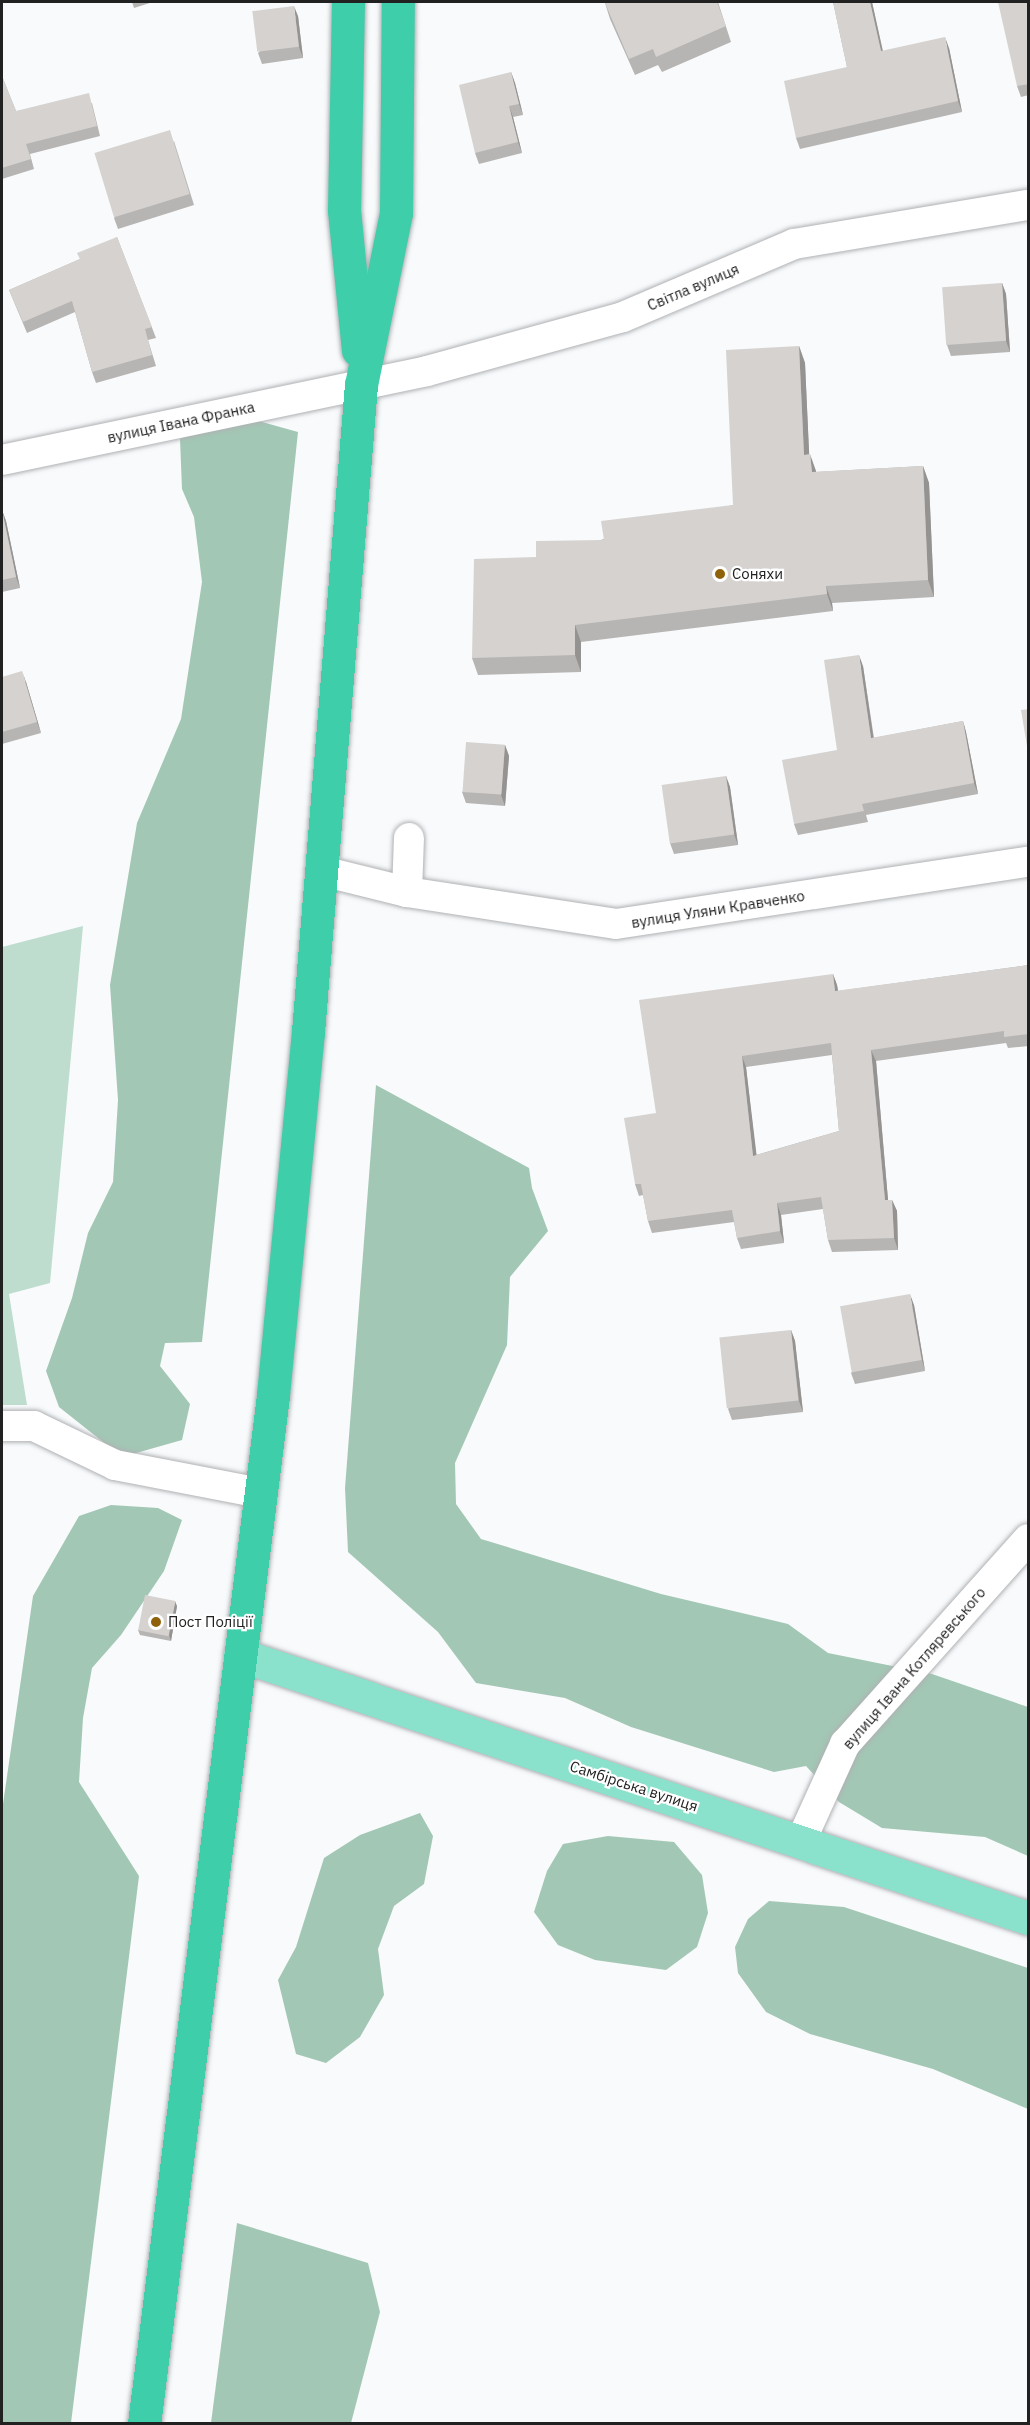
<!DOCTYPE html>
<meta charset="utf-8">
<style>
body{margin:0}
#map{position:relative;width:1030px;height:2425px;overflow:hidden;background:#f8fafc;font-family:"IBM Plex Sans",sans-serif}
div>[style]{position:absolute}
.green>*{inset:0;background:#bfddce}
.forest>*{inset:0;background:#a3c7b5}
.roads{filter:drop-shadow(0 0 2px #afb1b3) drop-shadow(0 0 2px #afb1b3)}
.street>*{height:30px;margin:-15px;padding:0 15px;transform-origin:15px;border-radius:15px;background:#fff}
.primary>*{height:33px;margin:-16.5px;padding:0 16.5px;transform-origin:16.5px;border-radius:16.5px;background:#8be2cc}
.highway>*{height:33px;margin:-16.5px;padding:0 16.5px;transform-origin:16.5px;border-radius:16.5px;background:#3eceaa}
.wall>*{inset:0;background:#b7b5b3}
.shaded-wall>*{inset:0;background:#959392}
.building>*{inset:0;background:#d5d2d0;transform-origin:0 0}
.dots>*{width:16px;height:16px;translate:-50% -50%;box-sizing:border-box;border:3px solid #fff;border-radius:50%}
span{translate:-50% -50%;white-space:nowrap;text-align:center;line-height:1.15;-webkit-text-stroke:4.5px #fff;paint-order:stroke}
.street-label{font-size:15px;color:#212122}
.poi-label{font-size:15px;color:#212122}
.left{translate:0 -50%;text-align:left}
.frame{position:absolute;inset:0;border:3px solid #212122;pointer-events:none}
</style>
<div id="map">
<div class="green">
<div style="clip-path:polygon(83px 926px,50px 1283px,9px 1294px,27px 1405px,2px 1405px,2px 947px)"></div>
</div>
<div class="forest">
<div style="clip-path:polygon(211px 408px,298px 432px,202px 1342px,165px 1343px,160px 1366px,190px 1404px,182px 1440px,122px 1457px,59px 1407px,46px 1371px,72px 1298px,88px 1233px,113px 1182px,118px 1100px,110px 985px,137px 823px,181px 719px,202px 582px,194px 517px,182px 489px,180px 439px)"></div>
<div style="clip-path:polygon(376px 1085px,529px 1168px,532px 1188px,548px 1231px,510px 1277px,507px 1345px,455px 1463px,456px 1504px,481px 1539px,661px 1594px,788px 1624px,828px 1653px,932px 1674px,1028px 1707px,1028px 1856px,985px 1837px,882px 1828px,839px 1802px,806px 1766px,774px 1772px,631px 1727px,565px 1698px,476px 1683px,438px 1632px,348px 1552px,345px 1488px)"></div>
<div style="clip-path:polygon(111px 1505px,158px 1508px,182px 1520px,164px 1571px,121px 1635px,92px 1668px,83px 1718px,79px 1782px,139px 1876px,71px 2423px,2px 2424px,3px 1804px,33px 1596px,79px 1516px)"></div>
<div style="clip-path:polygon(420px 1813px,433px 1836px,424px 1884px,394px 1906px,378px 1949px,384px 1995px,360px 2037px,326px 2063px,296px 2054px,278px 1980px,296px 1947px,324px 1858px,360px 1835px)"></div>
<div style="clip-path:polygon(608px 1836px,674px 1842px,702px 1875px,708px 1913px,697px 1947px,666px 1970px,595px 1960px,558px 1945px,534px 1912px,547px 1871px,563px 1844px)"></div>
<div style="clip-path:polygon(769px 1901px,844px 1907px,1028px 1968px,1028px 2109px,933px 2069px,810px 2034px,766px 2012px,738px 1973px,735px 1947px,748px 1919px)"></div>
<div style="clip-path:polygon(237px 2223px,368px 2263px,380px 2312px,351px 2423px,211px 2423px)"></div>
</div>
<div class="roads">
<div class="street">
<div style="left:2px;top:460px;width:434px;rotate:-11.8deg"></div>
<div style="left:427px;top:371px;width:203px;rotate:-15.4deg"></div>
<div style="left:623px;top:317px;width:186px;rotate:-23.1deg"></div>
<div style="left:794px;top:244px;width:237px;rotate:-9.5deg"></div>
<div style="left:322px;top:871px;width:88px;rotate:13.9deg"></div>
<div style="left:407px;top:892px;width:211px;rotate:8.7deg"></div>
<div style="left:616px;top:924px;width:417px;rotate:-8.6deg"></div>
<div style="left:407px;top:892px;width:54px;rotate:-87.9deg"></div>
<div style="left:2px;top:1426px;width:32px"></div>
<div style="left:34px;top:1426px;width:90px;rotate:25.7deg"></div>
<div style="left:115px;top:1465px;width:148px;rotate:10.9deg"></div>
<div style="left:801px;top:1841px;width:107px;rotate:-65.6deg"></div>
<div style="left:845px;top:1744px;width:275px;rotate:-48.2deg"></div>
</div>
<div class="primary">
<div style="left:240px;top:1655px;width:831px;rotate:18.46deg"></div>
</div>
<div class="highway">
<div style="left:348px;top:2px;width:208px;rotate:91.1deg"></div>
<div style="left:344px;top:210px;width:141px;rotate:84.3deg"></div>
<div style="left:144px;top:2424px;width:1037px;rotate:-82.85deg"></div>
<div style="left:273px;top:1395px;width:365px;rotate:-84.5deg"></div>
<div style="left:308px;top:1032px;width:649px;rotate:-85.32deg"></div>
<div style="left:361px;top:385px;width:176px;rotate:-78.5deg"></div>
<div style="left:396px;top:213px;width:211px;rotate:-89.5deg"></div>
</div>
</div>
<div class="wall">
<div style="clip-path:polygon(132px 2px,153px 2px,134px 8px)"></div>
<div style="clip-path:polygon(718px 2px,731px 42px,662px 72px,658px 65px,635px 75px,610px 19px,605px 3px)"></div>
<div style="clip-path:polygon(833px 2px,872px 2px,883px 51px,949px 48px,962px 112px,800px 149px,796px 138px,847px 67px)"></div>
<div style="clip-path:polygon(1029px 2px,1029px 95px,1021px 97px,1017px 86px)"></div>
<div style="clip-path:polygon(298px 16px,303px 58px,262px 64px,258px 53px)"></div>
<div style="clip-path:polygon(511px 72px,515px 83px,523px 115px,513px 117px,522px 153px,479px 164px,475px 153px)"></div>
<div style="clip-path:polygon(2px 76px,16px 111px,92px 103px,100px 136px,30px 154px,34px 169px,2px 179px)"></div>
<div style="clip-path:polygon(174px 141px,194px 205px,118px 229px,114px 218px)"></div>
<div style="clip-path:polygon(117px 237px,156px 338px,148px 340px,156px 366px,96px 383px,92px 372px,75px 312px,27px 333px,9px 290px,80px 259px)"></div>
<div style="clip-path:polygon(1002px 283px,1006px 294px,1010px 352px,951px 356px,947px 345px)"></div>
<div style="clip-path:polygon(799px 346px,805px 363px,809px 454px,816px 472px,923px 466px,929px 483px,934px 597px,832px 603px,833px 611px,581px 642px,581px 672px,478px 675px,472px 658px,536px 557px,733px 505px)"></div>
<div style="clip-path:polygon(2px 510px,6px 521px,20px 588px,2px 592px)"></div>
<div style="clip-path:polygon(863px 666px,874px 738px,963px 721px,966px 732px,978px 794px,866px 815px,868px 822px,798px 835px,794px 824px,837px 750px)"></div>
<div style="clip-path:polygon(2px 677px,26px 682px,41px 733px,2px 744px)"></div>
<div style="clip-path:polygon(505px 745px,509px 756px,505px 806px,466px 803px,462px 792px)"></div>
<div style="clip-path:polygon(726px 776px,730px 787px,738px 845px,674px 854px,670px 843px)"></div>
<div style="clip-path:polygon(evenodd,1029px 965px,1029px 1046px,1008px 1048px,1006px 1043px,876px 1061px,888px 1200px,892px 1200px,897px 1211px,898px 1250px,832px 1252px,828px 1240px,823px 1209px,781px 1215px,784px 1243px,741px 1249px,737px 1238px,734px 1222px,652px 1233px,648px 1221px,643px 1195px,639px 1196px,635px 1184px,656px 1113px,833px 974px,837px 985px,838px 991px,1029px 965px,832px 1055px,839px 1131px,756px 1155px,746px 1067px,832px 1055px)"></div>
<div style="clip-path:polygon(914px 1305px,925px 1371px,855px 1384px,851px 1373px)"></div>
<div style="clip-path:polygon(791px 1330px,795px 1341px,803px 1412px,732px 1420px,728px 1409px)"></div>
<div style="clip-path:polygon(177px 1606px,171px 1641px,140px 1635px,138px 1630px)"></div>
</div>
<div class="shaded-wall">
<div style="clip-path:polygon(870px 2px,872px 2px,885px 62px,881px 51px)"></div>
<div style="clip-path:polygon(294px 6px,298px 16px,303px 58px,299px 47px)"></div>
<div style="clip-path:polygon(945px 37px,949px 48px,962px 112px,958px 101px)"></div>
<div style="clip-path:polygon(511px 72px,515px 83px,523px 115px,519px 104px)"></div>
<div style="clip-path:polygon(509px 106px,513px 117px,522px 153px,518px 142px)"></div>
<div style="clip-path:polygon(1002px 283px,1006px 294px,1010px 352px,1006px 341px)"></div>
<div style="clip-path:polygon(799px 346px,805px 363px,810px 472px,804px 455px)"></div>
<div style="clip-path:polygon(810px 454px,816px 471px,818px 489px,812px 472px)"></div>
<div style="clip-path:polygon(923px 466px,929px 483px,934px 597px,928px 580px)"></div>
<div style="clip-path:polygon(2px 510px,6px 521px,20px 588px,16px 577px)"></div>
<div style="clip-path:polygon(826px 586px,832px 603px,833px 611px,827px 594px)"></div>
<div style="clip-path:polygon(575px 625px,581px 642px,581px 672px,575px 655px)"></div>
<div style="clip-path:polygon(859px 655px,863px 666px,875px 749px,871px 738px)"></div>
<div style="clip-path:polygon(22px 671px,26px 682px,41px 733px,37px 722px)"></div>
<div style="clip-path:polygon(963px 721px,966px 732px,978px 794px,974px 783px)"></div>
<div style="clip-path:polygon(505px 745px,509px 756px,505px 806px,501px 795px)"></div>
<div style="clip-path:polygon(726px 776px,730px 787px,738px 845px,734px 834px)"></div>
<div style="clip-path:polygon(833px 974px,837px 985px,840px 1002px,835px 991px)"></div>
<div style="clip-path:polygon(871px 1050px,876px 1061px,889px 1211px,885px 1200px)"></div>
<div style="clip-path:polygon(742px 1056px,746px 1067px,758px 1167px,753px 1156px)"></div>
<div style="clip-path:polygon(892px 1200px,897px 1211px,898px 1250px,894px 1238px)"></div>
<div style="clip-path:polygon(777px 1203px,781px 1215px,784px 1243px,780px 1231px)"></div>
<div style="clip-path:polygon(910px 1294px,914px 1305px,925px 1371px,922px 1360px)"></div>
<div style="clip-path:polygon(791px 1330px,795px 1341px,803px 1412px,799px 1401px)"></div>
<div style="clip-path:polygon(175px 1601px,177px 1606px,171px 1641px,169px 1635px)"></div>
</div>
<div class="building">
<div style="clip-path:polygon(609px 2px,717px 2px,726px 26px,656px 57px,653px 49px,629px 59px,605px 3px)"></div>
<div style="clip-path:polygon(833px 2px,870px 2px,881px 51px,945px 37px,958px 101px,796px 138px,784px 81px,847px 67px)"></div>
<div style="clip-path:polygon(998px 2px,1029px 2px,1029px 84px,1017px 86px)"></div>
<div style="left:294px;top:6px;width:41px;height:42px;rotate:83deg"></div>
<div style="clip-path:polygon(511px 72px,519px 104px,509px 106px,518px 142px,475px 153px,459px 85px)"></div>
<div style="clip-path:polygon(2px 76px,16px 111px,89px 93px,97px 126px,26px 144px,31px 159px,2px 168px)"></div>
<div style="left:170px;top:130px;width:67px;height:79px;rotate:73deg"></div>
<div style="clip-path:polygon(117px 237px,152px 327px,145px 329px,152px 355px,92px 372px,72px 301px,23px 322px,9px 290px,80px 259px,77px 253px)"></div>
<div style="left:1002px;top:283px;width:58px;height:60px;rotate:86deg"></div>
<div style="clip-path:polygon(799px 346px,804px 455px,810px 454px,812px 472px,923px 466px,928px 580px,826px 586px,827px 594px,575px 625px,575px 655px,472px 658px,474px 559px,536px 557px,536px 541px,604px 540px,601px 521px,733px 505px,726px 350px)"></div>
<div style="clip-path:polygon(2px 510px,16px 577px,2px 580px)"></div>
<div style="clip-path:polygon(859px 655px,871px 738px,963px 721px,974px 783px,862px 804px,864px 811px,794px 824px,782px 760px,837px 750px,824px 660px)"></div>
<div style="clip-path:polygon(22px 671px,37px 722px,2px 732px,2px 677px)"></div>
<div style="clip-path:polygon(1029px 709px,1029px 758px,1021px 710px)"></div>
<div style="left:466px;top:742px;width:39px;height:50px;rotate:4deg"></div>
<div style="left:726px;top:776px;width:59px;height:65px;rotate:82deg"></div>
<div style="clip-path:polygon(evenodd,1029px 965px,1029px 1034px,1004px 1037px,1004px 1031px,871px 1050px,885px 1200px,892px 1200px,894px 1238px,828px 1240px,821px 1197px,777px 1203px,780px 1231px,737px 1238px,732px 1210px,648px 1221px,641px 1184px,635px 1184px,624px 1118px,656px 1113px,639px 1000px,833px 974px,835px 991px,1029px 965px,831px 1043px,839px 1131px,753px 1156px,742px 1056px,831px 1043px)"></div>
<div style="left:910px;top:1294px;width:67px;height:71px;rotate:80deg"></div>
<div style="left:791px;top:1330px;width:71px;height:72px;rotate:84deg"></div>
<div style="left:145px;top:1595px;width:31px;height:36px;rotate:11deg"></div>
</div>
<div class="dots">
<div style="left:720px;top:574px;background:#8f610b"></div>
<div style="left:156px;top:1622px;background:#8f610b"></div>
</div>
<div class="street-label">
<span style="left:693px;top:287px;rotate:-23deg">Світла вулиця</span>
<span style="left:181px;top:422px;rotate:-12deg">вулиця Івана Франка</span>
<span style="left:718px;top:909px;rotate:-9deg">вулиця Уляни Кравченко</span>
<span style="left:914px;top:1668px;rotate:-49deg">вулиця Івана Котляревського</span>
<span style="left:634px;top:1786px;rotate:18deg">Самбірська вулиця</span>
</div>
<div class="poi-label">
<span class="left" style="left:732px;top:574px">Соняхи</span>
<span class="left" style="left:168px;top:1622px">Пост Поліції</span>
</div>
<div class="frame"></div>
</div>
